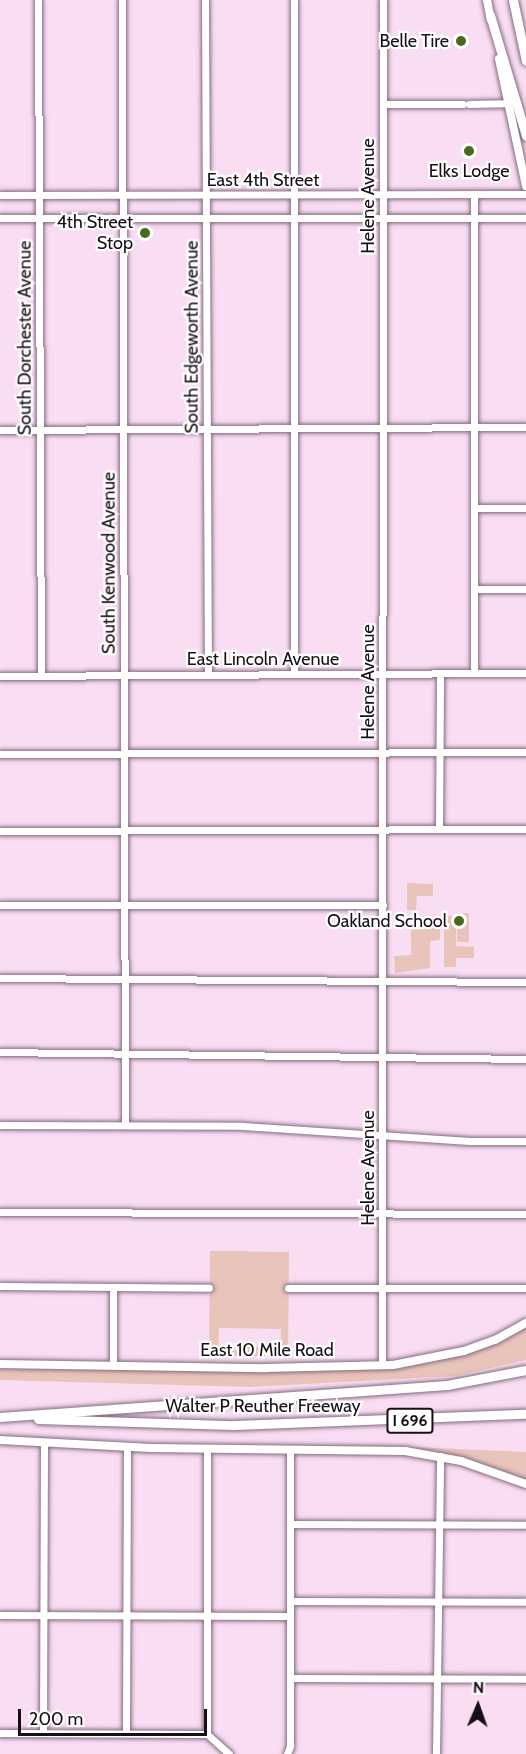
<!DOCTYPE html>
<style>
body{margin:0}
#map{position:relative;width:526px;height:1754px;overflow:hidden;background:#f9ddf3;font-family:Cabin,sans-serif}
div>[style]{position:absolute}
.green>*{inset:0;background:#e9c4ba;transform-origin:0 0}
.roads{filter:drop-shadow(0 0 2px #856c80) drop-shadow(0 0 2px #856c80)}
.minor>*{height:7px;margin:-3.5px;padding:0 3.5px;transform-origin:3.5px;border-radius:3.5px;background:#fff}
.major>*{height:8px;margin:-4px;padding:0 4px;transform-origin:4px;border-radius:4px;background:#fff}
.highway>*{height:9px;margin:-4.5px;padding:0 4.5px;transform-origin:4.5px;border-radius:4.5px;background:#fff}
.dots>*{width:16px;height:16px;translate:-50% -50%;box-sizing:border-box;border:3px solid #fff;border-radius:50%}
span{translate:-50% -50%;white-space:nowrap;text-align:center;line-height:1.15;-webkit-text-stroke:4.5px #fff;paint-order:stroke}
.shield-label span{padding:2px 4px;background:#fff;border:2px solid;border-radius:4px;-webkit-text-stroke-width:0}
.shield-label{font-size:16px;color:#170e16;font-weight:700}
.poi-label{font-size:18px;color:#170e16}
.right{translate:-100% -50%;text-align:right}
.street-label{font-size:18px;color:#170e16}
.north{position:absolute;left:448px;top:1676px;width:60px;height:60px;-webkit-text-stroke:4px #fff;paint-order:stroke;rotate:2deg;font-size:16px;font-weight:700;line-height:24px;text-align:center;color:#170e16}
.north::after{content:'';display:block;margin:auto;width:21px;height:27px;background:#170e16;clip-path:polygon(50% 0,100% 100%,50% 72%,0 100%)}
.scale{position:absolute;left:18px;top:1709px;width:189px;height:27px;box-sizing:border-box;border:3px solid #170e16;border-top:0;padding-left:8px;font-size:18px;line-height:21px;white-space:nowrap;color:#170e16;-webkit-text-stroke:4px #fff;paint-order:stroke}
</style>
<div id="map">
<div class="green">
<div style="clip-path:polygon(407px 883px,433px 884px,433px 896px,417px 896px,416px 910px,407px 910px)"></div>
<div style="left:457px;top:913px;width:12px;height:29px"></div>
<div style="clip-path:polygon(444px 916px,456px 916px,456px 946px,474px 947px,474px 958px,456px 958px,456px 967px,444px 967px)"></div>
<div style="clip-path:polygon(411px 926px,440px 926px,440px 940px,430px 941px,430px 968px,395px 973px,394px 956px,411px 955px)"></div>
<div style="clip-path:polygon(210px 1251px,289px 1252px,288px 1356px,280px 1356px,281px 1329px,219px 1328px,218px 1357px,209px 1357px)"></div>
<div style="clip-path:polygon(526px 1327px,526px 1360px,455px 1376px,251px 1387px,0 1380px,0 1369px,264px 1372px,398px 1369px,473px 1352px)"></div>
<div style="left:223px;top:1347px;width:52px;height:9px"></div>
<div style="clip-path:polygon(410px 1447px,526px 1452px,526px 1480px,470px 1459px)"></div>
</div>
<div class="roads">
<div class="minor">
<div style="left:38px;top:0;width:676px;rotate:89.75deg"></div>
<div style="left:122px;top:0;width:1125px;rotate:89.85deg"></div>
<div style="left:205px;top:0;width:675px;rotate:89.75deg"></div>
<div style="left:294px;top:0;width:674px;rotate:90deg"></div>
<div style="left:383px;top:104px;width:80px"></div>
<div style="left:469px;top:104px;width:39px;rotate:-1deg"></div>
<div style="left:474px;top:194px;width:479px;rotate:90deg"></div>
<div style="left:0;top:195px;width:526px;rotate:-0.11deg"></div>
<div style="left:0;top:218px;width:526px"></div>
<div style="left:0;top:430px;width:526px;rotate:-0.33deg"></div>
<div style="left:474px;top:508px;width:52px"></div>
<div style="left:474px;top:589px;width:52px"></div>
<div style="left:0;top:676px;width:526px;rotate:-0.33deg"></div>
<div style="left:0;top:754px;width:526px;rotate:-0.22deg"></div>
<div style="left:439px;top:829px;width:155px;rotate:-89.6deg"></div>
<div style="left:0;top:831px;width:526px;rotate:-0.22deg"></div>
<div style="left:0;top:905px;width:383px"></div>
<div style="left:0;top:978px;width:526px;rotate:0.44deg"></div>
<div style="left:0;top:1052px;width:526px;rotate:0.76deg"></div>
<div style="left:0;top:1125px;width:243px;rotate:0.2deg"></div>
<div style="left:243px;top:1126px;width:227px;rotate:3.8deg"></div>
<div style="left:470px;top:1141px;width:56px"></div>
<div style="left:0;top:1212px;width:526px;rotate:0.22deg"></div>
<div style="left:0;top:1286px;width:209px;rotate:0.5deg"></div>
<div style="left:288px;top:1288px;width:238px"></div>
<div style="left:113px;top:1365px;width:78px;rotate:-90deg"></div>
<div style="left:382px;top:1365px;width:1365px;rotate:-89.96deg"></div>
<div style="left:207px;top:1449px;width:285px;rotate:90deg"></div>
<div style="left:290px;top:1524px;width:236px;rotate:0.2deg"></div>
<div style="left:290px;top:1601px;width:236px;rotate:0.2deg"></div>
<div style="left:0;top:1615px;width:290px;rotate:0.2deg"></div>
<div style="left:290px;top:1678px;width:236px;rotate:0.2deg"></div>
<div style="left:0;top:1733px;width:207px;rotate:0.3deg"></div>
<div style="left:207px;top:1734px;width:30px;rotate:42deg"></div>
<div style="left:43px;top:1733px;width:291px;rotate:-89.8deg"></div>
<div style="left:126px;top:1733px;width:286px;rotate:-89.8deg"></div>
<div style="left:287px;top:1754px;width:9px;rotate:-69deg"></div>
<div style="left:290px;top:1746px;width:296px;rotate:-90deg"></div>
<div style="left:436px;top:1754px;width:298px;rotate:-89.2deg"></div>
</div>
<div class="major">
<div style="left:487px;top:0;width:20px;rotate:79deg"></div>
<div style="left:499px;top:59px;width:130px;rotate:78deg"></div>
<div style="left:0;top:1364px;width:265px;rotate:0.9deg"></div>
<div style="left:265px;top:1368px;width:128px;rotate:-1.3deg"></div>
<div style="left:393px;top:1365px;width:72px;rotate:-11.2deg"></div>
<div style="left:464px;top:1351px;width:33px;rotate:-20deg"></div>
<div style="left:495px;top:1340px;width:35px;rotate:-29deg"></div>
<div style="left:0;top:1440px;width:151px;rotate:3deg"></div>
<div style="left:151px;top:1448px;width:254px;rotate:0.7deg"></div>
<div style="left:405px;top:1451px;width:57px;rotate:10.1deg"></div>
<div style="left:461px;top:1461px;width:69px;rotate:19.5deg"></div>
</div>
<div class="highway">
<div style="left:513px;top:0;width:62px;rotate:78deg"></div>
<div style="left:490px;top:15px;width:126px;rotate:73.4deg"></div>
<div style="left:0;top:1417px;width:448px;rotate:-4.1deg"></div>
<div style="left:447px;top:1385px;width:80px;rotate:-10.8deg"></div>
<div style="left:38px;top:1419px;width:195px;rotate:1.8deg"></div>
<div style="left:233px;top:1425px;width:293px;rotate:-2.2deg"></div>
</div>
</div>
<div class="dots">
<div style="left:461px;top:41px;background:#49691e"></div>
<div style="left:469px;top:151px;background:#49691e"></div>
<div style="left:145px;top:233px;background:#49691e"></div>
<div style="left:459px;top:921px;background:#49691e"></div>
</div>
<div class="shield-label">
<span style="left:410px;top:1421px">I 696</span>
</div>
<div class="poi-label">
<span class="right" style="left:449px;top:41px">Belle Tire</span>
<span style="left:469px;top:171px">Elks Lodge</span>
<span class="right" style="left:133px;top:233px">4th Street<br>Stop</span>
<span class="right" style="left:447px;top:921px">Oakland School</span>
</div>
<div class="street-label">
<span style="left:263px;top:180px">East 4th Street</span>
<span style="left:368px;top:196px;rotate:-90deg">Helene Avenue</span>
<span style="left:192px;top:337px;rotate:-90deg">South Edgeworth Avenue</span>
<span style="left:25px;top:338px;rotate:-90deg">South Dorchester Avenue</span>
<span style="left:109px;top:563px;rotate:-90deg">South Kenwood Avenue</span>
<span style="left:263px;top:659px">East Lincoln Avenue</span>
<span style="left:368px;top:682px;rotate:-90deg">Helene Avenue</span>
<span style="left:368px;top:1168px;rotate:-90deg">Helene Avenue</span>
<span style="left:267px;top:1350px">East 10 Mile Road</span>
<span style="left:263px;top:1406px">Walter P Reuther Freeway</span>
</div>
<div class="north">N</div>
<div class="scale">200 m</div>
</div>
